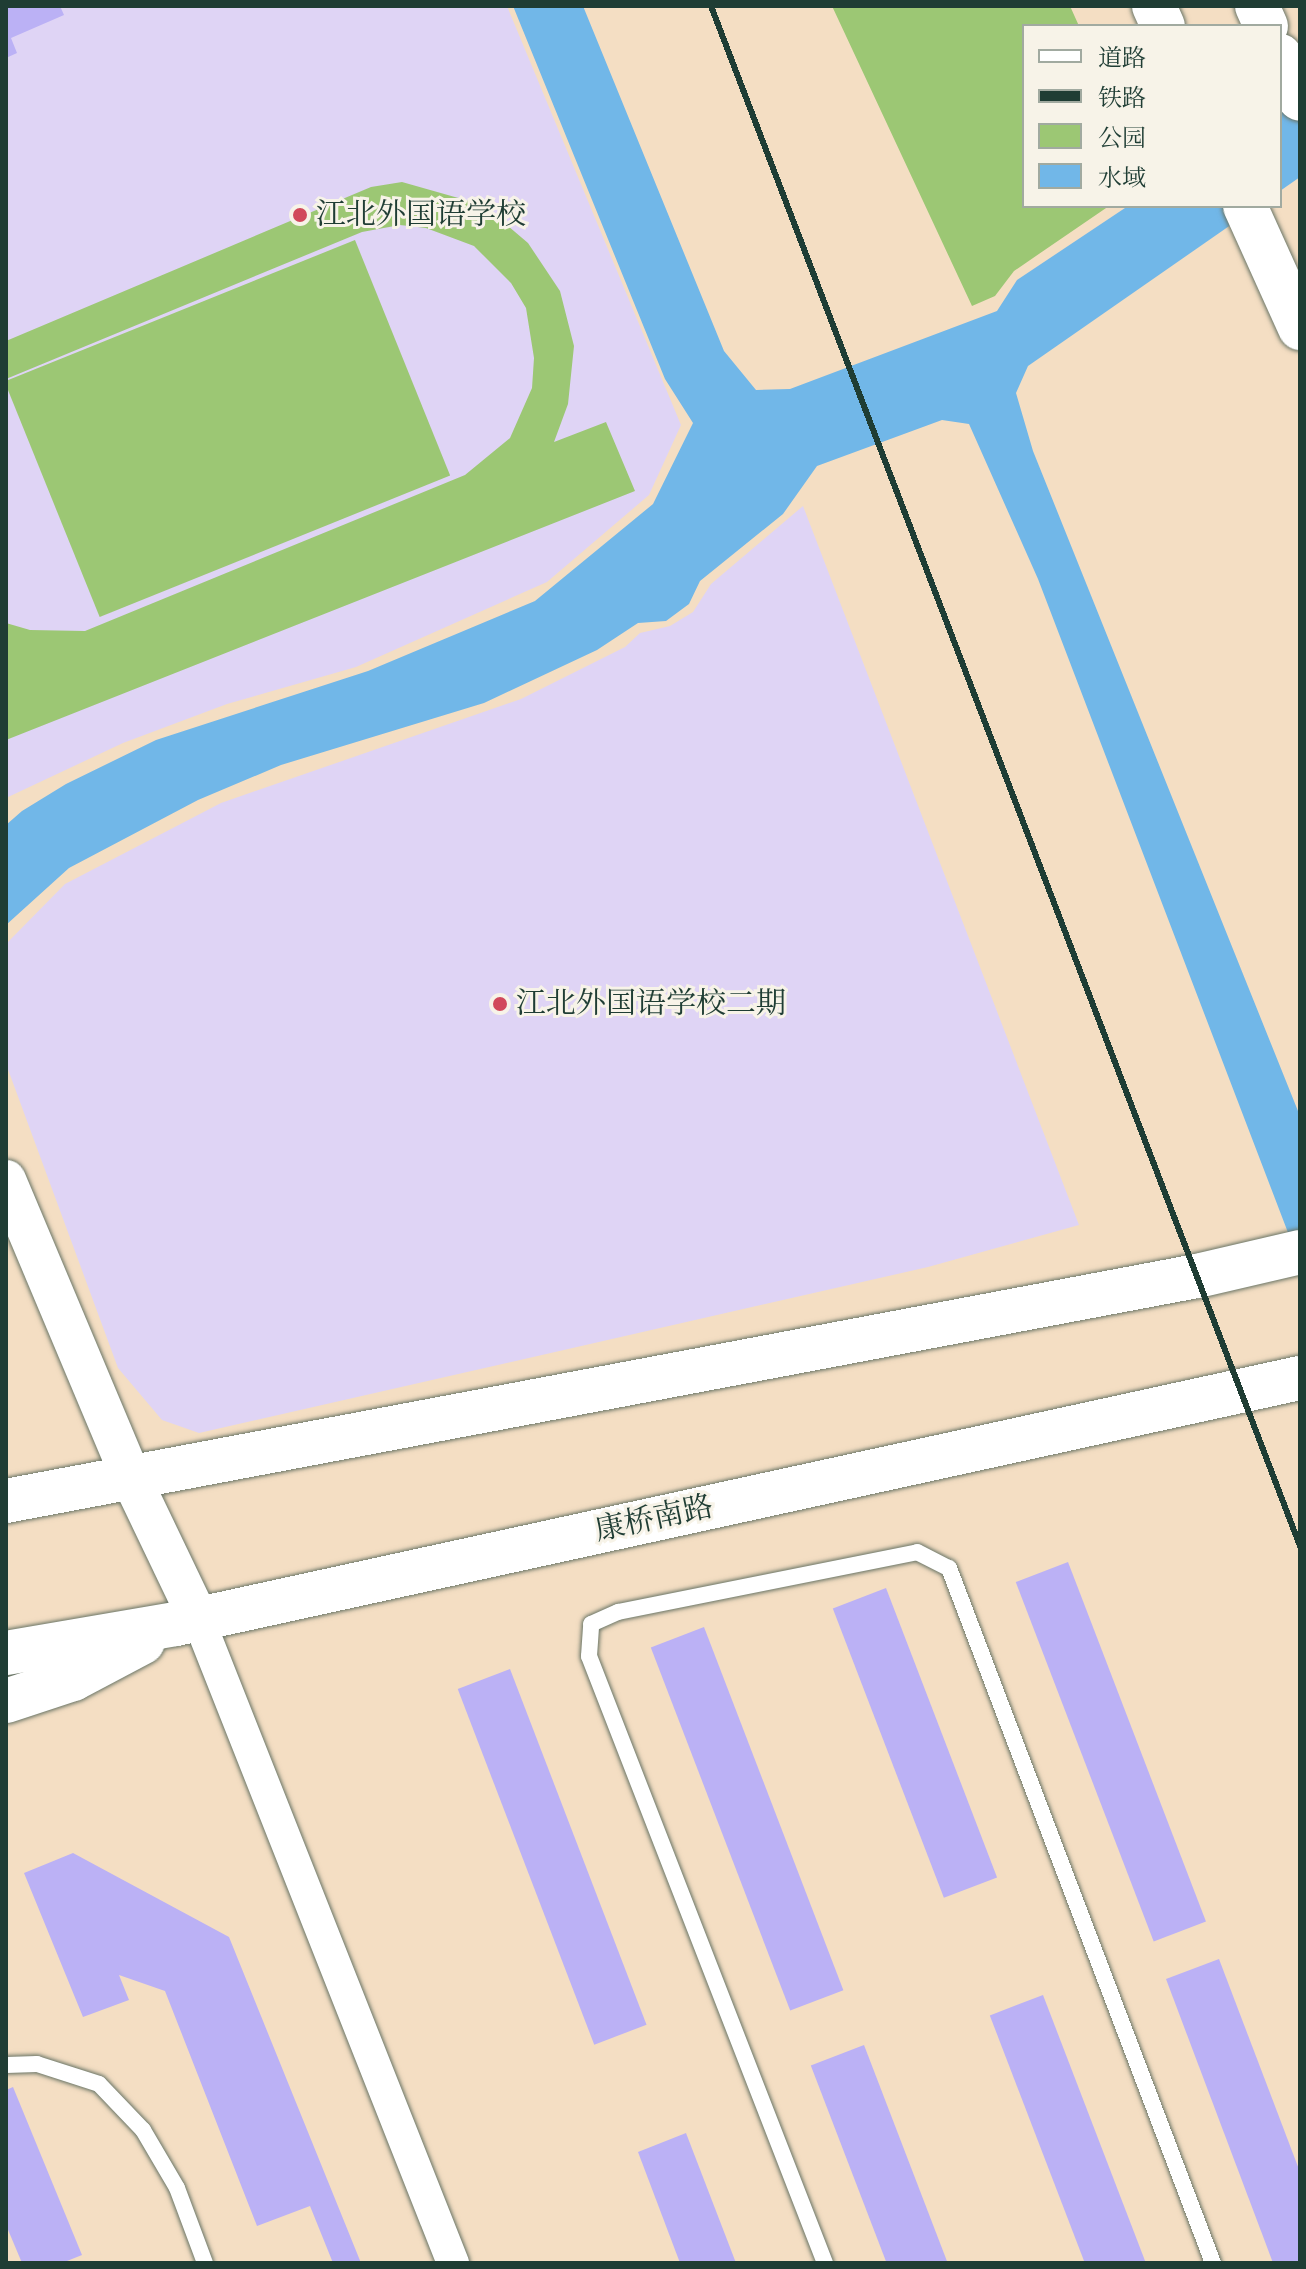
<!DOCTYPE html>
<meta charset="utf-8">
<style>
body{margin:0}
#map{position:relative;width:1306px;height:2269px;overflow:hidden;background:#f4dec3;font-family:"Libre Bodoni","Noto Serif SC",serif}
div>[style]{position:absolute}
.built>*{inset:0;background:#dfd4f5}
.green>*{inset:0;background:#9cc774;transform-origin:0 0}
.water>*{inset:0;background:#71b7e8}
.building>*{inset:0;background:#bbb1f5;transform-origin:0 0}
.roads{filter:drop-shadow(0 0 2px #6a7566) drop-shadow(0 0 2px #6a7566)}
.service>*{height:16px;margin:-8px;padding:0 8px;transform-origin:8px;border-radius:8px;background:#fff}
.minor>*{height:32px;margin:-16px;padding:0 16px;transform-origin:16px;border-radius:16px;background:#fff}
.tertiary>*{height:40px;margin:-20px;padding:0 20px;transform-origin:20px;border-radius:20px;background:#fff}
.secondary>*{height:44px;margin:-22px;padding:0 22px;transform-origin:22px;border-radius:22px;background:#fff}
.primary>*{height:44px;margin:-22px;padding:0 22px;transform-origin:22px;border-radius:22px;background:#fff}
.rail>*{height:6px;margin:-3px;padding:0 3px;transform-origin:3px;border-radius:3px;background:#1f3d34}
.dots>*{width:22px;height:22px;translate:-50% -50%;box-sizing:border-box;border:4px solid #f7f3e8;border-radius:50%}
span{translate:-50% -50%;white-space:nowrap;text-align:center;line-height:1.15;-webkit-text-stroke:6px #f7f3e8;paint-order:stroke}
.poi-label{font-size:30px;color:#1f3d34}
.left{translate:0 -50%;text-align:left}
.street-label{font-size:30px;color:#1f3d34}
.frame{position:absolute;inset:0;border:8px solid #1f3d34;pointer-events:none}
.legend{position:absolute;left:1022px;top:24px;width:260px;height:184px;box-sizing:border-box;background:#f7f3e8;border:2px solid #a1aaa0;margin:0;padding:10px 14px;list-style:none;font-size:24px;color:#1f3d34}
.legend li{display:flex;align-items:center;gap:16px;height:40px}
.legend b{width:40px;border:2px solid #a1aaa0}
</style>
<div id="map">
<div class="built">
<div style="clip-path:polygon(6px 6px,507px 6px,681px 425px,649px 495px,547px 582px,356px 667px,227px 704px,123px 743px,6px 798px)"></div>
<div style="clip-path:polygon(803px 506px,1079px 1225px,928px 1267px,199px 1433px,162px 1420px,118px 1368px,6px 1064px,6px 944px,65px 884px,221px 803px,521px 699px,625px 647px,640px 633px,670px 626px,693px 612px,711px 584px)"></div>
</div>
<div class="green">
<div style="clip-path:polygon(832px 6px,1070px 6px,1079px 26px,1024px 26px,1024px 206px,1109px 206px,1014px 271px,995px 296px,972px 306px)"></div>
<div style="clip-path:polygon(402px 182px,483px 205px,528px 243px,560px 291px,574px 346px,568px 404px,554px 442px,606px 422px,635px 491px,6px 740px,6px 623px,30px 630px,85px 631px,465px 475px,510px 438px,532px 388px,534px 358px,526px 308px,511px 283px,474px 246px,426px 228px,400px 225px,362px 232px,6px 379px,6px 341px,371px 187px)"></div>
<div style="left:355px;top:240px;width:254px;height:378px;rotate:68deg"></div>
</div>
<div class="water">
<div style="clip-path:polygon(513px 6px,583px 6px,724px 351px,756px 390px,790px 389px,997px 311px,1017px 280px,1128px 206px,1258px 206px,1028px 366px,1016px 393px,1033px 451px,1300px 1116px,1300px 1264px,1038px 579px,969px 424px,942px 420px,817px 466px,783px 514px,700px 581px,689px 604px,666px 621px,638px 623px,597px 650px,484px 703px,281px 765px,198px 800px,69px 868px,6px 925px,6px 825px,22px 811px,66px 784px,156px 740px,368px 671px,535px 601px,653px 504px,693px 423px,665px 379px)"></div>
<div style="clip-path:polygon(1300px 83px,1300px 177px,1280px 191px,1280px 98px)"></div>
</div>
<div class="building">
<div style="clip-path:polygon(6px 6px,60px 6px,64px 15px,11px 38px,17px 53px,6px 58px)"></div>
<div style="left:1068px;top:1562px;width:385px;height:56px;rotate:69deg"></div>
<div style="left:886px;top:1588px;width:310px;height:57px;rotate:69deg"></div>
<div style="left:704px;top:1627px;width:389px;height:57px;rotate:69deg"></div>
<div style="left:510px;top:1669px;width:381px;height:56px;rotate:69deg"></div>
<div style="clip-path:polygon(73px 1853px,229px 1937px,361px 2263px,333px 2263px,310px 2206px,257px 2226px,165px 1991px,119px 1975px,129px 2000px,83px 2017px,24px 1873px)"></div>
<div style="clip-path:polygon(1219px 1959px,1300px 2172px,1300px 2260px,1293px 2263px,1273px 2263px,1166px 1979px)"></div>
<div style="left:1043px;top:1995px;width:286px;height:57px;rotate:69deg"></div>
<div style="left:864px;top:2045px;width:233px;height:57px;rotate:69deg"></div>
<div style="clip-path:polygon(13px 2087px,82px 2255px,62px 2263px,22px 2263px,6px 2225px,6px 2090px)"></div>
<div style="clip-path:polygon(686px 2133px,736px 2263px,680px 2263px,638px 2152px)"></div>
</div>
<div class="roads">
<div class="service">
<div style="left:6px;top:2065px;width:31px;rotate:-2deg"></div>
<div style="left:37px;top:2064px;width:65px;rotate:17.9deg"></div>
<div style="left:99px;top:2084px;width:64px;rotate:46.3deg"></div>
<div style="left:143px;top:2130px;width:67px;rotate:59.6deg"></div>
<div style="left:177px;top:2188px;width:80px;rotate:69.5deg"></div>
<div style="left:825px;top:2263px;width:651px;rotate:-111.25deg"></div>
<div style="left:589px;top:1656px;width:32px;rotate:-86deg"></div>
<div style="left:591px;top:1624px;width:30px;rotate:-24deg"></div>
<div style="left:618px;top:1612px;width:305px;rotate:-11.3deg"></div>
<div style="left:917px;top:1552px;width:36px;rotate:27deg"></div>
<div style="left:949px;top:1568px;width:743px;rotate:69.2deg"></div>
</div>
<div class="minor">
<div style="left:198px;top:1618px;width:694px;rotate:68.43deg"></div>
</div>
<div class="tertiary">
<div style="left:6px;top:1180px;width:323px;rotate:67.2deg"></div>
<div style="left:131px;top:1478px;width:155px;rotate:64.4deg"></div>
</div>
<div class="secondary">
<div style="left:1154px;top:6px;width:22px;rotate:66deg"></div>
<div style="left:1257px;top:6px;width:22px;rotate:66deg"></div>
<div style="left:1280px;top:56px;width:47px;rotate:65.1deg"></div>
<div style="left:1245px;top:206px;width:134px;rotate:65.7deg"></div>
</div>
<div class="primary">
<div style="left:6px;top:1501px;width:1212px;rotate:-10.7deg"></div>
<div style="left:1197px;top:1276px;width:106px;rotate:-13.1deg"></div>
<div style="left:6px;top:1653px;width:172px;rotate:-9.7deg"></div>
<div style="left:176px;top:1624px;width:1151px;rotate:-12.35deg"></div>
<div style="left:6px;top:1701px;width:71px;rotate:-18.2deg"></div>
<div style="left:73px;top:1679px;width:79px;rotate:-27.9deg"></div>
</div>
</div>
<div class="rail">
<div style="left:711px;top:6px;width:1649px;rotate:69.07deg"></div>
</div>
<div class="dots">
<div style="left:300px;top:215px;background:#d1495b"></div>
<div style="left:500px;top:1004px;background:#d1495b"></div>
</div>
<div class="poi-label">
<span class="left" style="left:316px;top:215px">江北外国语学校</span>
<span class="left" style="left:516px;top:1004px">江北外国语学校二期</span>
</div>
<div class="street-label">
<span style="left:654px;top:1519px;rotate:-12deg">康桥南路</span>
</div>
<div class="frame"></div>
<ul class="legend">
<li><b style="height:10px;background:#fff"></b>道路</li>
<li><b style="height:10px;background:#1f3d34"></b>铁路</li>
<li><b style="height:22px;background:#9cc774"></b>公园</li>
<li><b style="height:22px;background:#71b7e8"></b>水域</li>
</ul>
</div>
